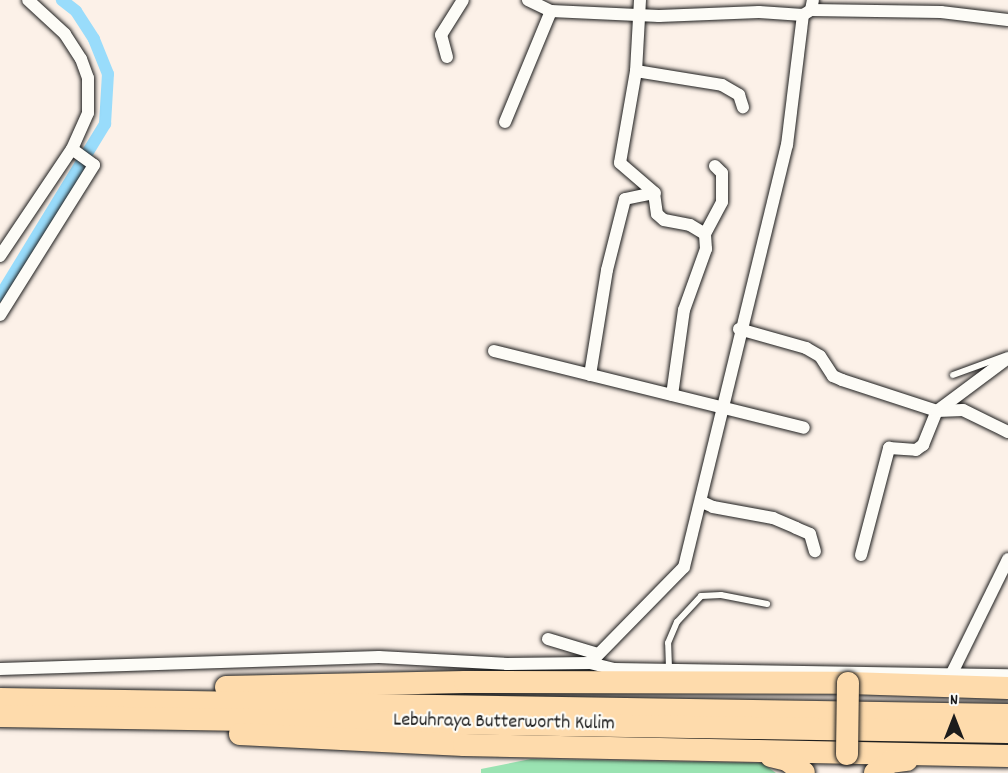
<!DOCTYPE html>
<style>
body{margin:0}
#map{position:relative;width:1008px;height:773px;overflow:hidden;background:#fcf1e8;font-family:Dekko,sans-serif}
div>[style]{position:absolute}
.green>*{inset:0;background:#9ae3b2}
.canal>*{height:12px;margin:-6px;padding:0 6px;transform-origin:6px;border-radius:6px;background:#99dcfb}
.roads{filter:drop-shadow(0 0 2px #1c1c1c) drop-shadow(0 0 2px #1c1c1c)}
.lane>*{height:6px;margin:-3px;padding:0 3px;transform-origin:3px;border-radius:3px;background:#fdfcf7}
.street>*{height:12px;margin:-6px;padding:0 6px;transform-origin:6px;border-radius:6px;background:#fdfcf7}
.highway>*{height:22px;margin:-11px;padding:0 11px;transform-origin:11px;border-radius:11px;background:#fedbac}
.bridges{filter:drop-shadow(0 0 2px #1c1c1c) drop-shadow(0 0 2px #1c1c1c)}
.highway-bridge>*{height:22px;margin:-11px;padding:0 11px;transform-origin:11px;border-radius:11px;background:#fedbac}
span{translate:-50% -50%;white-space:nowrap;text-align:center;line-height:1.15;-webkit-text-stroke:4.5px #fdfcf7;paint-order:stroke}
.street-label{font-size:20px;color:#1c1c1c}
.north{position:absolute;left:924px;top:689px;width:60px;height:60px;-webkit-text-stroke:4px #fdfcf7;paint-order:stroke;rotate:0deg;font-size:16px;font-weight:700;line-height:24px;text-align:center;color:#1c1c1c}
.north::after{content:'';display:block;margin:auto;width:21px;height:27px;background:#1c1c1c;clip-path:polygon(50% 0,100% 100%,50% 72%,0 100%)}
</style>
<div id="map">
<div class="green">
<div style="clip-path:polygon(531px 759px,762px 763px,776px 773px,481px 773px,481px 769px)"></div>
</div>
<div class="canal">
<div style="left:0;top:296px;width:202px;rotate:-58.6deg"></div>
<div style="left:105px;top:124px;width:50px;rotate:-86.6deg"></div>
<div style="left:108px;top:74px;width:38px;rotate:-112deg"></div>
<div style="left:94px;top:39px;width:33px;rotate:-123deg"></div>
<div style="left:76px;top:11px;width:18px;rotate:-142deg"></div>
</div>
<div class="roads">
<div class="lane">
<div style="left:953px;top:375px;width:55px;rotate:-20.1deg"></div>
<div style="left:669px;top:668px;width:25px;rotate:-92deg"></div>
<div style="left:668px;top:643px;width:23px;rotate:-67deg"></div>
<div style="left:677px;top:622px;width:35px;rotate:-47deg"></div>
<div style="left:701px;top:596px;width:20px;rotate:-3deg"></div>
<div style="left:721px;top:595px;width:47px;rotate:11.1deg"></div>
</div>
<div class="street">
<div style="left:528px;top:0;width:25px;rotate:26deg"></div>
<div style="left:551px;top:11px;width:108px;rotate:2.7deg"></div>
<div style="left:659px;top:16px;width:100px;rotate:-2.3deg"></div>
<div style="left:759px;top:12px;width:44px;rotate:3.9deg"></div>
<div style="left:803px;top:15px;width:9px;rotate:-32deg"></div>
<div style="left:811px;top:10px;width:10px;rotate:-79deg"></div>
<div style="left:640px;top:0;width:71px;rotate:93.2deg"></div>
<div style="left:636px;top:71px;width:93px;rotate:99.9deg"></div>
<div style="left:620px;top:163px;width:46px;rotate:40.6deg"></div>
<div style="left:811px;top:10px;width:130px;rotate:0.9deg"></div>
<div style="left:941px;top:12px;width:67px;rotate:6.8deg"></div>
<div style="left:447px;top:57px;width:23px;rotate:-105deg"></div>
<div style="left:441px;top:35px;width:41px;rotate:-57.8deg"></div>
<div style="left:636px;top:71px;width:87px;rotate:9.2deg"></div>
<div style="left:722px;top:85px;width:20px;rotate:30deg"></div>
<div style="left:739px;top:95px;width:13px;rotate:72deg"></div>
<div style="left:505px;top:122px;width:120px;rotate:-67.5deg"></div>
<div style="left:0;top:256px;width:129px;rotate:-56.1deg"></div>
<div style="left:72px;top:149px;width:39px;rotate:-66deg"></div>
<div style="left:88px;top:113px;width:35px;rotate:-90deg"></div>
<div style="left:88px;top:78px;width:20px;rotate:-110deg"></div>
<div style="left:81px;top:59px;width:30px;rotate:-123deg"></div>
<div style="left:65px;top:34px;width:50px;rotate:-137.4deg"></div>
<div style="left:0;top:315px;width:177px;rotate:-57.9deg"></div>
<div style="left:94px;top:165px;width:27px;rotate:-144deg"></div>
<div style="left:739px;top:329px;width:70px;rotate:15.8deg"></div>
<div style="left:806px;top:348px;width:16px;rotate:30deg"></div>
<div style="left:820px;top:356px;width:24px;rotate:57deg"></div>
<div style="left:833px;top:376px;width:10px;rotate:24deg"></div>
<div style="left:842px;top:380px;width:100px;rotate:18.1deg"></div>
<div style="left:937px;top:411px;width:26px;rotate:-2deg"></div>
<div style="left:963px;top:410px;width:50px;rotate:26.1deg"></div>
<div style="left:494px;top:351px;width:319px;rotate:13.9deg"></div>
<div style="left:590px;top:375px;width:106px;rotate:-80.8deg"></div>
<div style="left:607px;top:270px;width:73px;rotate:-75.8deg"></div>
<div style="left:625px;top:199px;width:30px;rotate:-12deg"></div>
<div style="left:654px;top:193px;width:21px;rotate:82deg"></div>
<div style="left:657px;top:214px;width:9px;rotate:41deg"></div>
<div style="left:664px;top:220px;width:26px;rotate:11deg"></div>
<div style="left:690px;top:225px;width:17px;rotate:31deg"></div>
<div style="left:672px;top:395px;width:86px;rotate:-82deg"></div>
<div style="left:684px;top:310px;width:65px;rotate:-70.2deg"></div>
<div style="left:706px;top:249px;width:15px;rotate:-94deg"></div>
<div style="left:705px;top:234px;width:36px;rotate:-62deg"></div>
<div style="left:722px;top:202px;width:29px;rotate:-90deg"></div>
<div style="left:722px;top:173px;width:10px;rotate:-135deg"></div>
<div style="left:702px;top:502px;width:12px;rotate:24deg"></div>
<div style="left:713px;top:507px;width:61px;rotate:10.4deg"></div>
<div style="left:773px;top:518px;width:25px;rotate:23deg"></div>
<div style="left:796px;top:528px;width:15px;rotate:23deg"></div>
<div style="left:810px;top:534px;width:18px;rotate:74deg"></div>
<div style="left:861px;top:555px;width:111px;rotate:-75.3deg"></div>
<div style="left:889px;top:448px;width:27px;rotate:4deg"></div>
<div style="left:916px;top:450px;width:9px;rotate:-36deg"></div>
<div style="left:923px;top:445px;width:37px;rotate:-68deg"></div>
<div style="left:937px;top:411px;width:89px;rotate:-36.7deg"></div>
<div style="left:548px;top:639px;width:52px;rotate:16.7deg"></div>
<div style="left:590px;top:663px;width:134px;rotate:-45.6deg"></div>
<div style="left:684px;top:567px;width:434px;rotate:-76.3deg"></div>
<div style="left:787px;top:145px;width:131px;rotate:-83deg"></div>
<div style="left:0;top:669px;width:379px;rotate:-1.8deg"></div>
<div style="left:379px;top:657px;width:128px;rotate:3.1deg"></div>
<div style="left:507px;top:664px;width:83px;rotate:-0.7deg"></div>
<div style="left:590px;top:663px;width:25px;rotate:14deg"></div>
<div style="left:614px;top:669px;width:394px;rotate:0.9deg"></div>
<div style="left:952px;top:673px;width:127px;rotate:-63.8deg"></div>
</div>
<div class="highway">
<div style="left:226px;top:687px;width:239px;rotate:-1.2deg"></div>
<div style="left:465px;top:682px;width:383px;rotate:0.1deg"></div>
<div style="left:848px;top:683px;width:160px;rotate:1.8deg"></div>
<div style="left:0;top:699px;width:1008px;rotate:0.91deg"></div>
<div style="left:0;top:716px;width:1008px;rotate:0.91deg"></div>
<div style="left:240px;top:734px;width:224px;rotate:2.8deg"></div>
<div style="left:464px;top:745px;width:544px;rotate:1.16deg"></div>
<div style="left:771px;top:756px;width:16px;rotate:14deg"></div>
<div style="left:787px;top:760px;width:21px;rotate:37deg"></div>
<div style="left:875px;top:773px;width:19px;rotate:-36deg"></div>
<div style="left:890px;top:762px;width:17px;rotate:-7deg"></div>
</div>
</div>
<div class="bridges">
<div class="highway-bridge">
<div style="left:847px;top:754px;width:71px;rotate:-89.2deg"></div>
</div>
</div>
<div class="street-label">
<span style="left:504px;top:723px;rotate:1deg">Lebuhraya Butterworth Kulim</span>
</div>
<div class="north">N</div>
</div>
